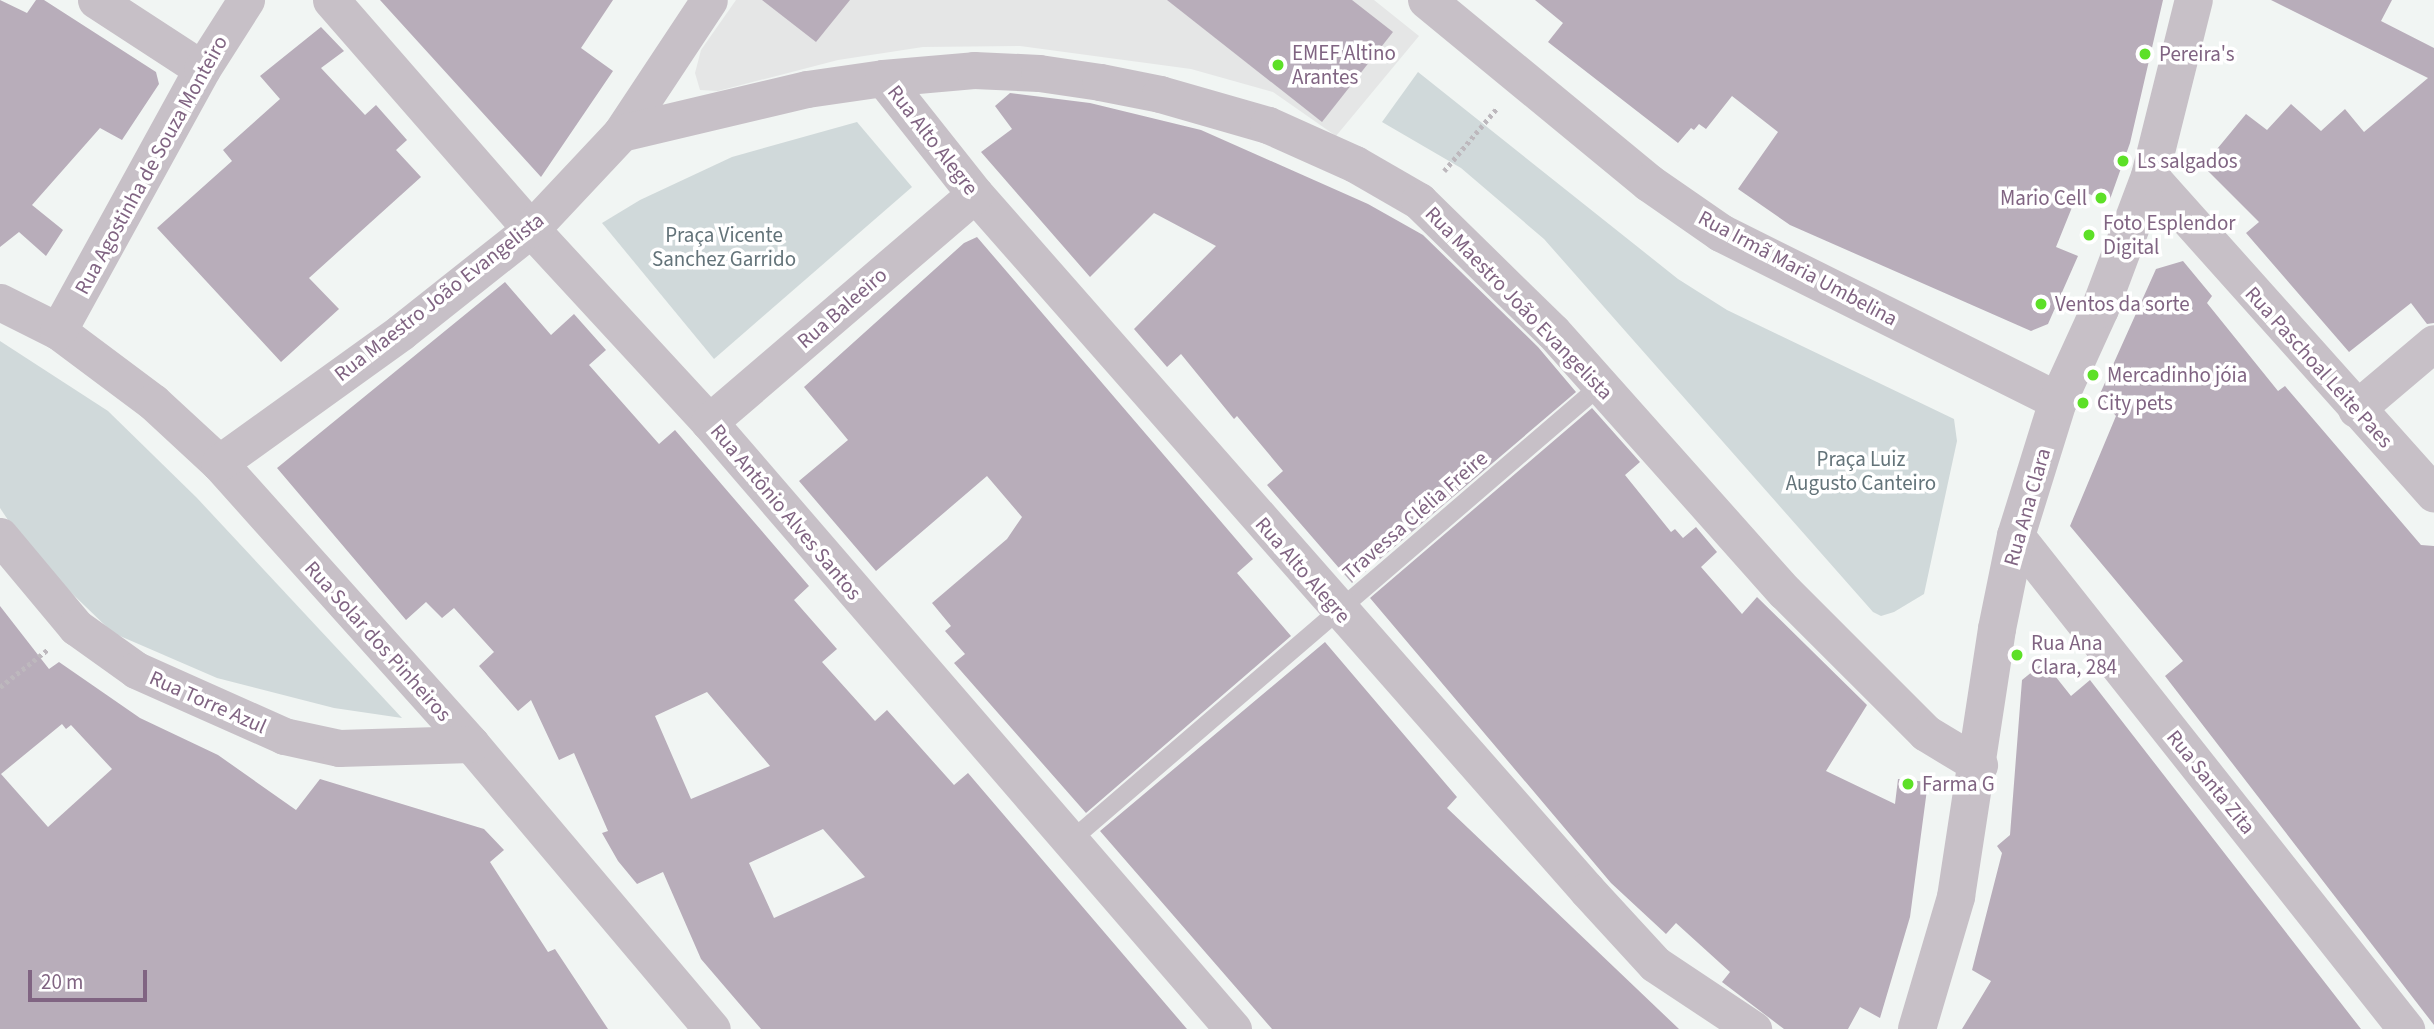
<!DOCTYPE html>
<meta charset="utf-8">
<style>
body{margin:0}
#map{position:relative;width:2434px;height:1029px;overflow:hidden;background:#f1f5f3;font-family:"Source Sans 3",sans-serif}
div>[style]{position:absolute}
.built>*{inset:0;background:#e5e6e6}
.green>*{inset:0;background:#d0d9da}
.building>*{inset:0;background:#b8adba}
.path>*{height:4.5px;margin-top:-2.25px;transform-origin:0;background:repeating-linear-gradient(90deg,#bdb8bd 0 3.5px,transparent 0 7px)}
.service>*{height:18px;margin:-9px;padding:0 9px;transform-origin:9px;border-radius:9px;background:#c7c0c7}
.minor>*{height:37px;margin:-18.5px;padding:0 18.5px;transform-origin:18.5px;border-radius:18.5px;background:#c7c0c7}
.tertiary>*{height:38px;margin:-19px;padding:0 19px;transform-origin:19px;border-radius:19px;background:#c7c0c7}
.dots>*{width:19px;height:19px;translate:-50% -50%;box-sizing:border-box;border:4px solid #fff;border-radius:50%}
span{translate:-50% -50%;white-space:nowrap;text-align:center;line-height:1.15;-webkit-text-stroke:7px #fff;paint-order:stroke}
.poi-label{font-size:21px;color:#806482}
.left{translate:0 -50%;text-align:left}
.right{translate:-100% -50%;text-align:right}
.street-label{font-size:21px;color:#806482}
.park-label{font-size:21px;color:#637379}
.scale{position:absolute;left:28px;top:970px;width:119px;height:32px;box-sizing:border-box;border:4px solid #806482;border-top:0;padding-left:9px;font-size:21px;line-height:24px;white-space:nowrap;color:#806482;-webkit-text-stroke:5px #fff;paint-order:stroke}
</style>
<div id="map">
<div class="built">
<div style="clip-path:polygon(736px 0,1374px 0,1419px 36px,1336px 136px,1273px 92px,1191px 69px,1020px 46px,923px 47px,838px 60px,718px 91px,700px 90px,695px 73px,701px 50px)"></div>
</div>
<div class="green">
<div style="clip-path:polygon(1418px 72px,1678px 279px,1727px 310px,1954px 419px,1957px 441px,1924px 594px,1894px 612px,1881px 616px,1873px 612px,1544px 239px,1461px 168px,1382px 122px)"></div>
<div style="clip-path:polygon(857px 122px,912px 187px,714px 359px,602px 223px,640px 200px,732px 157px)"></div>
<div style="clip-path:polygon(0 341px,108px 411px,197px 498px,402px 718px,334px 708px,217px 678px,113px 633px,30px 553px,0 508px)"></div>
</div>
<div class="building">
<div style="clip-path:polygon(0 0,27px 13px,36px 0,44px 0,156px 72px,159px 84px,122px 140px,100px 128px,32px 205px,63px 230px,46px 256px,19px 232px,0 247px)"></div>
<div style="clip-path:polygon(380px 0,613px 0,581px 48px,613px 71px,541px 177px)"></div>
<div style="clip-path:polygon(762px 0,850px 0,816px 42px)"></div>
<div style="clip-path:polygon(1167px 0,1352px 0,1393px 32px,1322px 122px)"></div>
<div style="clip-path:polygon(1535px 0,2163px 0,2130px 143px,2109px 202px,2079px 190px,2056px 247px,2078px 256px,2048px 324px,2031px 331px,1790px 225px,1738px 189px,1778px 132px,1732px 96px,1706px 129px,1699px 124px,1694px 130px,1691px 128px,1678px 143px,1548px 42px,1563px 23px)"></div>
<div style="clip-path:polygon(2271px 0,2392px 0,2381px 21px,2434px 48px,2434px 323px,2427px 324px,2411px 303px,2349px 352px,2246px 233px,2259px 222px,2203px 166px,2246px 114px,2267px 130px,2291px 104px,2321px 131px,2345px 109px,2364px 132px,2428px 78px)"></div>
<div style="clip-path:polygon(321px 27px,344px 51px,321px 68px,365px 115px,376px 105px,407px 140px,396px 150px,421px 177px,309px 278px,339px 309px,281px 362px,157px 228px,232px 161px,223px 150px,280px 99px,260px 76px)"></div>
<div style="clip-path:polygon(1010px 93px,1090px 103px,1201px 130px,1368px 204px,1423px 235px,1538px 347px,1576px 392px,1352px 583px,1267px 485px,1283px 471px,1237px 416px,1234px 419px,1181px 354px,1167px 367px,1134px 329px,1216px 246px,1154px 213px,1090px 277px,981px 152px,1012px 129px,995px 106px)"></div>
<div style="clip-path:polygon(977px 237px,1253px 559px,1237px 573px,1291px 636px,1086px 813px,954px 663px,965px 654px,945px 631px,951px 626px,932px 603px,1007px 539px,1022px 517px,987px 476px,876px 571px,799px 481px,848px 440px,804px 387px,964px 243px)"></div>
<div style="clip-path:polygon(2183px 261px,2212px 296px,2207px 303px,2278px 391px,2285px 386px,2421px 545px,2434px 546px,2434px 1025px,2165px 676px,2183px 661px,2070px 526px,2116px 416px,2099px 396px,2156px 269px)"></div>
<div style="clip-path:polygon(evenodd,505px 282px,551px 335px,574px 314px,606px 350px,589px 365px,659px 444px,675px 430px,809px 586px,794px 600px,837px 649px,822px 662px,875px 721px,887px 710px,954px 785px,968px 773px,1187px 1029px,761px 1029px,701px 959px,663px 872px,637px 884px,618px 861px,602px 833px,608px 831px,574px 753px,559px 760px,531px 700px,518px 711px,479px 666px,494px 652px,454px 608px,442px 618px,426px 602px,406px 620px,277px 468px,505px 282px,707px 692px,770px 766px,691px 799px,655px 716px,707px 692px,505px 282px,823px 829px,865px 877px,774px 918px,749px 863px,823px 829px)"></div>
<div style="clip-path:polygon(1592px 408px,1640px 462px,1625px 475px,1671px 532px,1675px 529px,1683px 538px,1696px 527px,1717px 552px,1701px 567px,1742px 614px,1757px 597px,1867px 705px,1826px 771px,1895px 804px,1898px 779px,1928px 782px,1910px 917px,1880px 1018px,1860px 1007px,1848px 1029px,1784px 1029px,1722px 982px,1730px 972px,1676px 923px,1666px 934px,1611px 883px,1370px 598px)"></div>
<div style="clip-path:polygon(evenodd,0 606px,49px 669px,59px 662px,140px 718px,218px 755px,296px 810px,320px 779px,484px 829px,504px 850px,490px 862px,548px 952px,555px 949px,608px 1029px,0 1029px,0 606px,62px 724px,66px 729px,71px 725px,112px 769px,48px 827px,1px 774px,62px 724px)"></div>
<div style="clip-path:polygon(1325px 642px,1457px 797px,1447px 808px,1679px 1029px,1272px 1029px,1100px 831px)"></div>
<div style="clip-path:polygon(2044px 662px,2071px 696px,2090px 680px,2361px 1029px,1962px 1029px,1991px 981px,1972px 970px,2002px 853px,1997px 846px,2010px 835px,2022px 680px)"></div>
</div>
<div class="path">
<div style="left:1444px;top:171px;width:82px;rotate:-49.9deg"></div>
<div style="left:0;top:687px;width:60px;rotate:-38.2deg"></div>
</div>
<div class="service">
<div style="left:1068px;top:843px;width:703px;rotate:-40.67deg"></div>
</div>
<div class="minor">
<div style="left:96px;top:0;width:126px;rotate:33.1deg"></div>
<div style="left:331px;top:0;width:304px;rotate:48.9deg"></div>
<div style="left:531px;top:229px;width:263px;rotate:47.3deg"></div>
<div style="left:709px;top:422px;width:802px;rotate:49.2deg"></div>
<div style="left:883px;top:78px;width:148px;rotate:51.6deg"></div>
<div style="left:975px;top:194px;width:927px;rotate:48.67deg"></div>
<div style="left:1587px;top:890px;width:100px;rotate:47.4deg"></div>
<div style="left:1655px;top:964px;width:118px;rotate:33.6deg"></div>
<div style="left:621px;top:133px;width:159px;rotate:-56.5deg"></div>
<div style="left:2150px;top:176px;width:426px;rotate:48.2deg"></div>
<div style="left:0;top:302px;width:65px;rotate:26.6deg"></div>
<div style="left:58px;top:331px;width:119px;rotate:36.8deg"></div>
<div style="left:153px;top:402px;width:90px;rotate:42.7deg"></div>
<div style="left:219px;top:463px;width:377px;rotate:48.1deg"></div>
<div style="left:471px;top:744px;width:373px;rotate:49.8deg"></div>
<div style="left:58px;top:331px;width:299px;rotate:-61.2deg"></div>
<div style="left:202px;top:69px;width:82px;rotate:-57.5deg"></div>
<div style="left:2356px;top:409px;width:102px;rotate:-40.2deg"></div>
<div style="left:709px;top:422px;width:350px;rotate:-40.6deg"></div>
<div style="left:219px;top:463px;width:224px;rotate:-35.7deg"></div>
<div style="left:401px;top:332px;width:166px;rotate:-38.4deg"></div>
<div style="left:531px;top:229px;width:132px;rotate:-46.8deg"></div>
<div style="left:621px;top:133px;width:191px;rotate:-13.3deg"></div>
<div style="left:807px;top:89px;width:77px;rotate:-8.2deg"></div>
<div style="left:883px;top:78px;width:91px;rotate:-5deg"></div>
<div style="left:974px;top:70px;width:65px;rotate:2.6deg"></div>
<div style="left:1039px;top:73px;width:62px;rotate:8.4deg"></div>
<div style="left:1100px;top:82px;width:61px;rotate:11.3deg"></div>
<div style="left:1160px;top:94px;width:112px;rotate:16deg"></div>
<div style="left:1268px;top:125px;width:95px;rotate:24.1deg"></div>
<div style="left:1355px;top:164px;width:74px;rotate:30deg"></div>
<div style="left:1419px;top:201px;width:187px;rotate:44.4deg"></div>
<div style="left:1553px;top:332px;width:348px;rotate:48.3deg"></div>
<div style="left:1785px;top:592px;width:199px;rotate:45deg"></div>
<div style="left:1926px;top:733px;width:62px;rotate:31.1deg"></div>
<div style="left:0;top:536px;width:119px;rotate:50.1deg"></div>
<div style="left:76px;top:627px;width:74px;rotate:35.6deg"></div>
<div style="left:136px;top:670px;width:162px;rotate:24deg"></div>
<div style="left:284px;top:736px;width:56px;rotate:12.3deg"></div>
<div style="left:339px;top:748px;width:132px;rotate:-1.7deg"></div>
<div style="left:2016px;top:536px;width:629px;rotate:51.65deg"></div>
</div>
<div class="tertiary">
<div style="left:1427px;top:0;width:288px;rotate:39.5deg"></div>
<div style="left:1649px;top:183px;width:88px;rotate:34.8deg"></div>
<div style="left:1721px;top:233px;width:377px;rotate:26.5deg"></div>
<div style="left:1917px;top:1029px;width:138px;rotate:-73.5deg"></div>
<div style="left:1956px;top:897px;width:271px;rotate:-81.3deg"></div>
<div style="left:1997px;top:629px;width:95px;rotate:-78.5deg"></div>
<div style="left:2016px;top:536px;width:141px;rotate:-72.7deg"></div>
<div style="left:2058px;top:401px;width:101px;rotate:-65.5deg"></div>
<div style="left:2100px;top:309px;width:142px;rotate:-69.4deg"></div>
<div style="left:2150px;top:176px;width:181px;rotate:-76deg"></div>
</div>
<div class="dots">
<div style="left:2145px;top:54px;background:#5de027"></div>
<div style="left:1278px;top:65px;background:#5de027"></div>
<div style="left:2123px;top:161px;background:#5de027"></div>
<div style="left:2101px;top:198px;background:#5de027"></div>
<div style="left:2089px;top:235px;background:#5de027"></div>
<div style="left:2041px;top:304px;background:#5de027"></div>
<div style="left:2093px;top:375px;background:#5de027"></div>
<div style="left:2083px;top:403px;background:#5de027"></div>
<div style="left:2017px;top:655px;background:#5de027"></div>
<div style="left:1908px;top:784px;background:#5de027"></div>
</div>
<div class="poi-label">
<span class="left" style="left:1292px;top:65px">EMEF Altino<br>Arantes</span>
<span class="left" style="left:2159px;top:54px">Pereira's</span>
<span class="left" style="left:2137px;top:161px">Ls salgados</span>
<span class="right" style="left:2087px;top:198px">Mario Cell</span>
<span class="left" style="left:2103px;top:235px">Foto Esplendor<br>Digital</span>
<span class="left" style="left:2055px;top:304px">Ventos da sorte</span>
<span class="left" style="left:2107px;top:375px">Mercadinho jóia</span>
<span class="left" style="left:2097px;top:403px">City pets</span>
<span class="left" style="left:2031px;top:655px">Rua Ana<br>Clara, 284</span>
<span class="left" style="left:1922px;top:784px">Farma G</span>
</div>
<div class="street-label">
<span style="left:933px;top:140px;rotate:52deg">Rua Alto Alegre</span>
<span style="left:151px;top:165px;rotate:-61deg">Rua Agostinha de Souza Monteiro</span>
<span style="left:1798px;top:268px;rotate:28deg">Rua Irmã Maria Umbelina</span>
<span style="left:439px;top:297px;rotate:-38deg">Rua Maestro João Evangelista</span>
<span style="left:1519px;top:303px;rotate:46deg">Rua Maestro João Evangelista</span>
<span style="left:842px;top:308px;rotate:-41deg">Rua Baleeiro</span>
<span style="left:2319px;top:367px;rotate:48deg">Rua Paschoal Leite Paes</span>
<span style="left:2027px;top:507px;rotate:-74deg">Rua Ana Clara</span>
<span style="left:786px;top:512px;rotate:50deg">Rua Antônio Alves Santos</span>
<span style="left:1415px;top:515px;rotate:-41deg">Travessa Clélia Freire</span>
<span style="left:1303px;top:570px;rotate:49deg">Rua Alto Alegre</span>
<span style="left:378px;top:641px;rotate:48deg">Rua Solar dos Pinheiros</span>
<span style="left:208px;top:702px;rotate:24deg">Rua Torre Azul</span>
<span style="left:2211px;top:782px;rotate:51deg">Rua Santa Zita</span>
</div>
<div class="park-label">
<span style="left:724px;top:247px">Praça Vicente<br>Sanchez Garrido</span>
<span style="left:1861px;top:471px">Praça Luiz<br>Augusto Canteiro</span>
</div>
<div class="scale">20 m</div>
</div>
